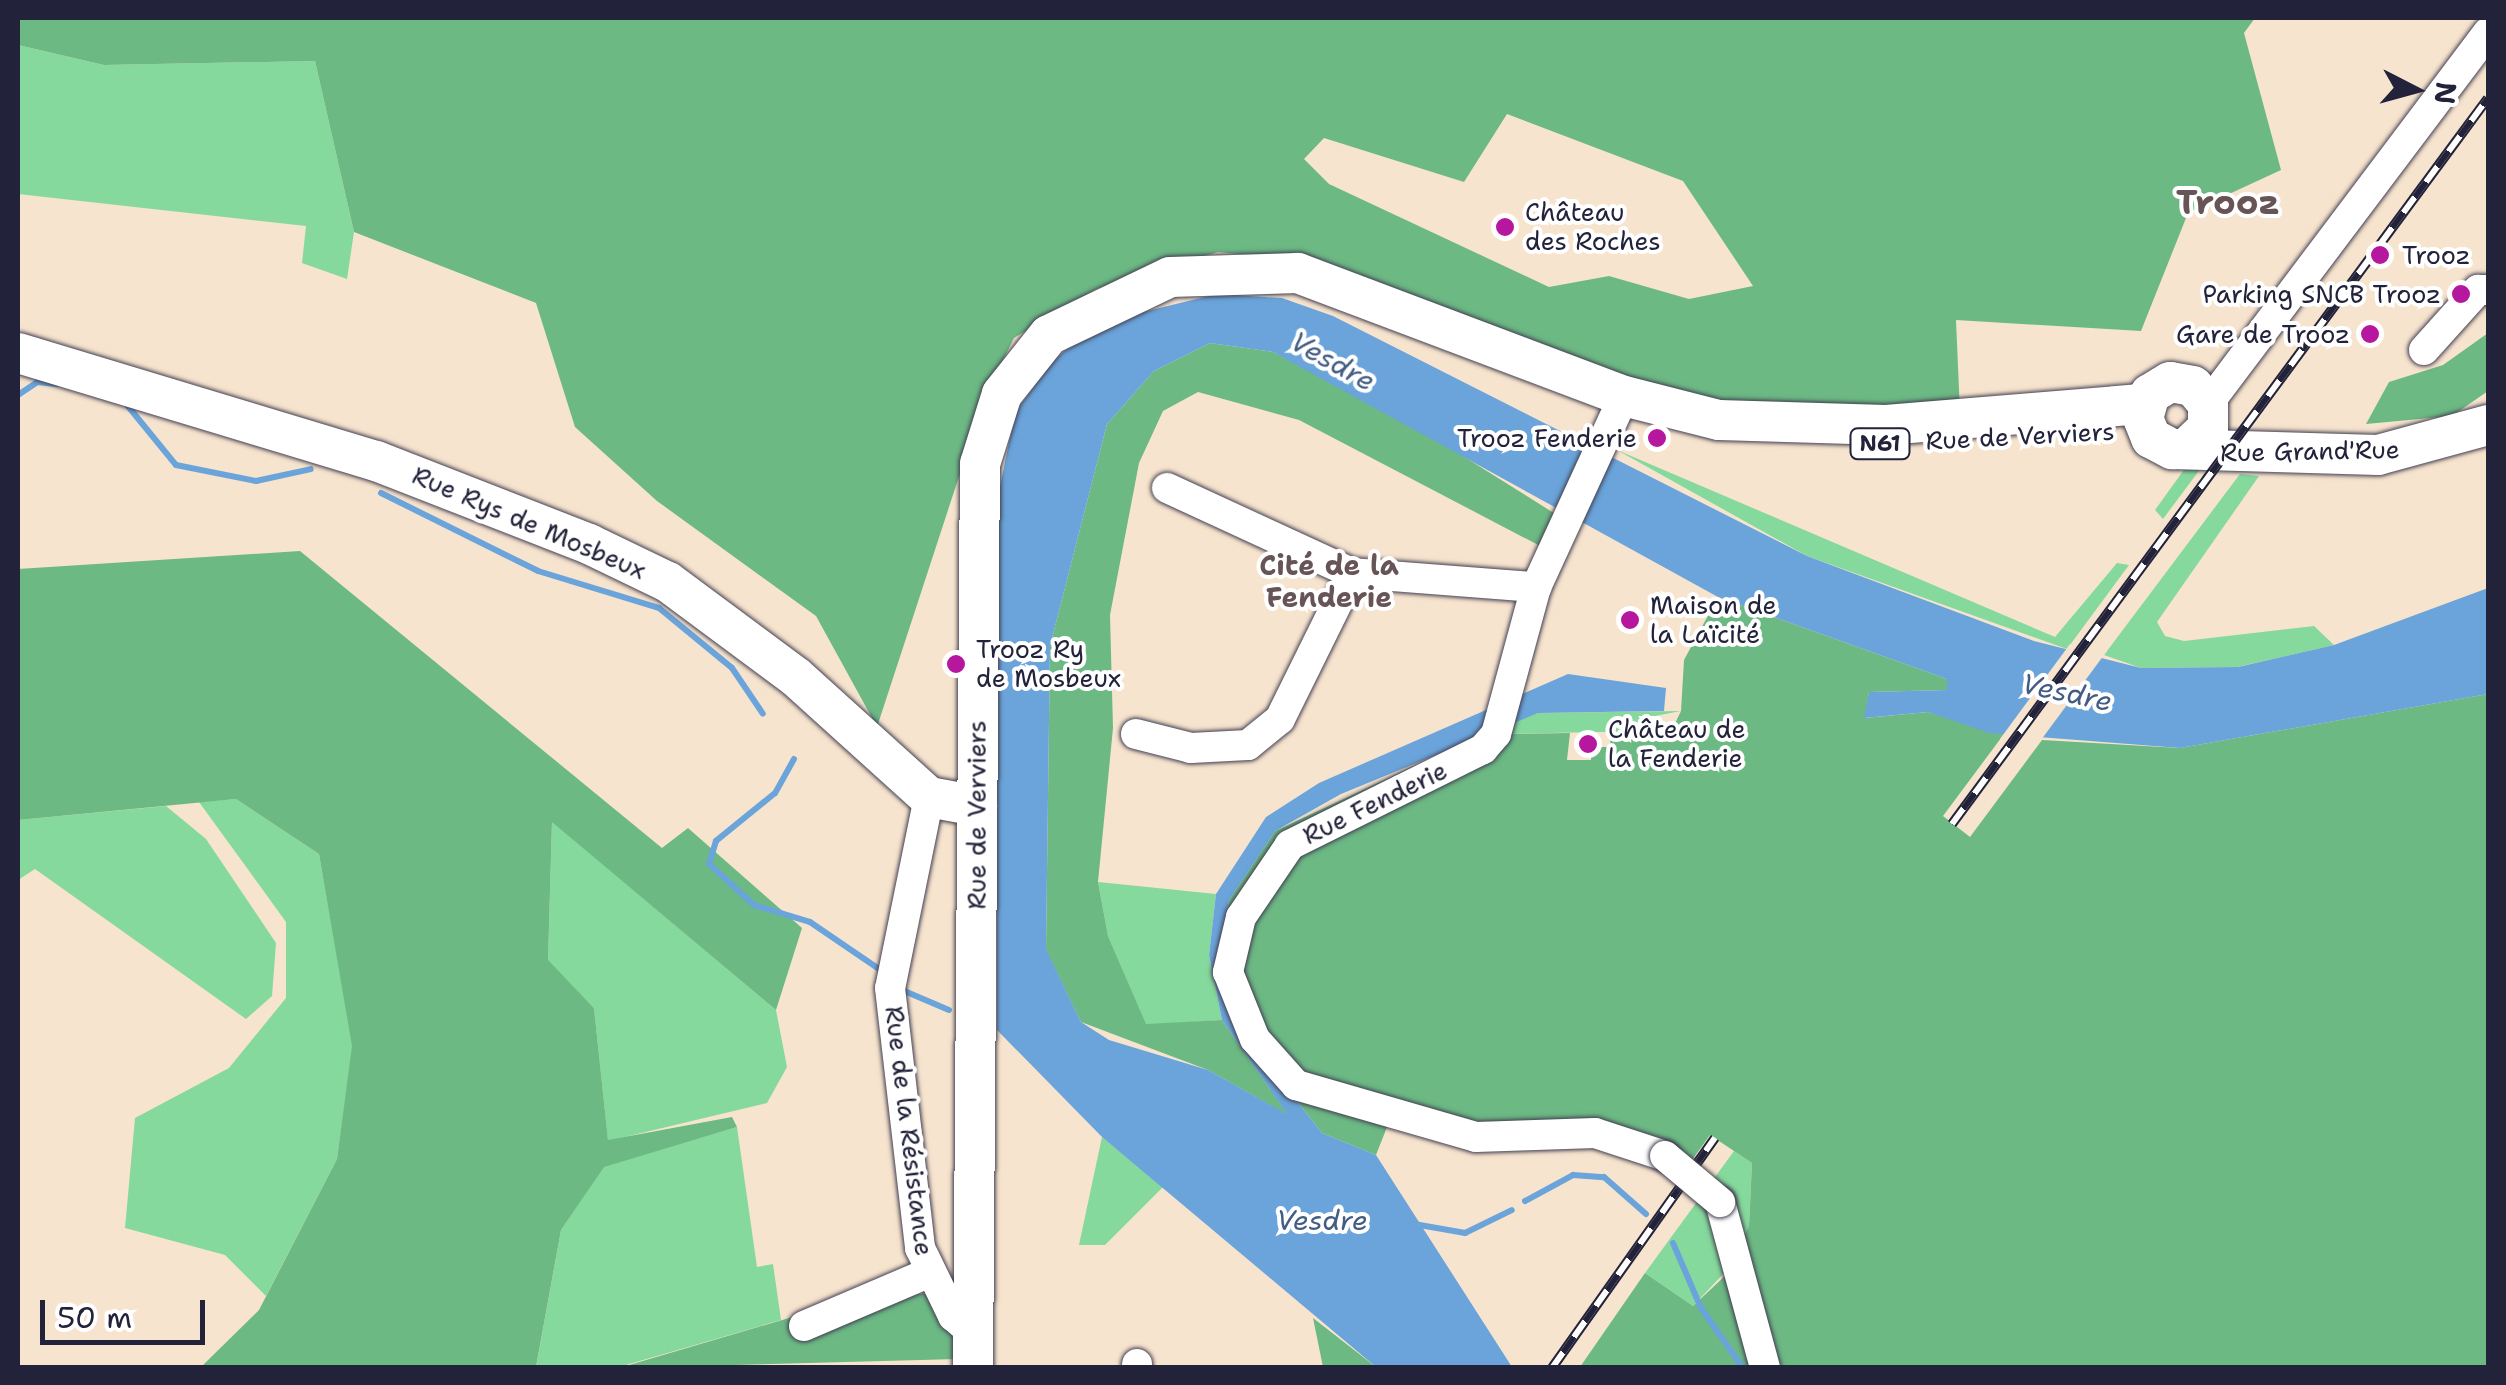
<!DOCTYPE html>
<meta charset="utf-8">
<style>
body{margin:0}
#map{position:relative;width:2506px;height:1385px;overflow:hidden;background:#f7e4ce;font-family:"Shantell Sans",sans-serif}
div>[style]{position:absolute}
.green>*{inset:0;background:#85d99c}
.forest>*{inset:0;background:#6cb984}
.water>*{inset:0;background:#6aa4da}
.pier>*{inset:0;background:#f7e4ce}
.stream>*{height:6px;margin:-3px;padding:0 3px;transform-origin:3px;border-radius:3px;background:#6aa4da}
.roads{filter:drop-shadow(0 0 2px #423f51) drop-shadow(0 0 2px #423f51)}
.minor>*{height:30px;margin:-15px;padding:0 15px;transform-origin:15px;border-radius:15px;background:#fff}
.major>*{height:40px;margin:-20px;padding:0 20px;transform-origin:20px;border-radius:20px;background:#fff}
.rail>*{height:10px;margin-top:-5px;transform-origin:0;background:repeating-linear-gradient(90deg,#fff 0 19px,#22223b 0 38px);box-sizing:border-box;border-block:2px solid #22223b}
.bridges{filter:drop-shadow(0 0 2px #423f51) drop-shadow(0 0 2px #423f51)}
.minor-bridge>*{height:30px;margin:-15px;padding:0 15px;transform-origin:15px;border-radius:15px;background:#fff}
.dots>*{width:28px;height:28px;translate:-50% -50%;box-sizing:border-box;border:5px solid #fff;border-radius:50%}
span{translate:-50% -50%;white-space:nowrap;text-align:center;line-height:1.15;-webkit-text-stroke:8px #fff;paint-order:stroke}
.shield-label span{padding:2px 8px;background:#fff;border:2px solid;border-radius:8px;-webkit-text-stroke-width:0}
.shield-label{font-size:22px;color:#22223b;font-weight:700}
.poi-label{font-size:25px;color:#22223b}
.left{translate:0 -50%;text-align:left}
.right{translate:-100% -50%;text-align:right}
.street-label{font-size:25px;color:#22223b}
.water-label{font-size:28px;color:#425c83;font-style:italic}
.neighbourhood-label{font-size:28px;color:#675457;font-weight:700}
.district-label{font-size:35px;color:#675457;font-weight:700}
.frame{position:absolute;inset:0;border:20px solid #22223b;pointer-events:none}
.north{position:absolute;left:2366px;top:40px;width:100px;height:100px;-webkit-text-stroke:8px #fff;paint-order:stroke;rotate:96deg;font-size:28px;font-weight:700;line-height:40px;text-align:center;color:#22223b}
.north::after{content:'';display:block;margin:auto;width:35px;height:45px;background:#22223b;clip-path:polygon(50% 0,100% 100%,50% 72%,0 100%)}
.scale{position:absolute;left:40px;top:1300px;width:165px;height:45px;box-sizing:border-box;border:5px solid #22223b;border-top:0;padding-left:12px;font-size:30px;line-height:35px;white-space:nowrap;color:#22223b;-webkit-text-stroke:8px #fff;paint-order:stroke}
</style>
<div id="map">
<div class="green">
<div style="clip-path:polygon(18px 45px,104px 65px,315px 61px,354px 232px,347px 279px,302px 263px,306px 226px,18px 194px)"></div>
<div style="clip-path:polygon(1617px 450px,2055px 637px,2117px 563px,2129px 565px,2067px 649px,1807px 556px)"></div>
<div style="clip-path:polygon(2186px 467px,2201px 468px,2163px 519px,2155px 510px)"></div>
<div style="clip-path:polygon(2240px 474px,2259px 476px,2157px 622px,2165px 636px,2184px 641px,2314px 626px,2334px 645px,2237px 667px,2141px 668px,2104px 655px)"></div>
<div style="clip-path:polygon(1681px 711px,1650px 717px,1648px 731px,1506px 734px,1504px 724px,1538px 713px)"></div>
<div style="clip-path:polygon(236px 799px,319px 854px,353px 1046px,337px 1159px,266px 1296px,225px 1255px,125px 1228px,135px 1118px,229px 1068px,286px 998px,286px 922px,199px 802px)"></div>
<div style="clip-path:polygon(166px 806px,206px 839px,276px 943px,272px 996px,246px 1019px,35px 869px,18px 880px,18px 820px)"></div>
<div style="clip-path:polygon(552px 821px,776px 1010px,787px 1067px,767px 1103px,608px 1141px,594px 1008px,548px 961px)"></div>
<div style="clip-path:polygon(1098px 882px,1216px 894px,1209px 955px,1222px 1020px,1146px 1025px,1108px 936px)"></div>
<div style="clip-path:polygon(737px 1127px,757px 1267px,773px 1264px,781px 1320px,619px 1367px,536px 1368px,561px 1230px,604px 1166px)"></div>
<div style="clip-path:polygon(1102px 1137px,1163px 1187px,1105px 1245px,1079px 1245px)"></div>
<div style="clip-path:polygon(1734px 1151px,1752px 1163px,1749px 1226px,1742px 1254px,1693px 1306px,1645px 1273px)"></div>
</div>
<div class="forest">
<div style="clip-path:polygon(evenodd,18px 18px,2255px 18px,2244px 33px,2281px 170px,2188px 213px,2141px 331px,1956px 320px,1960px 413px,1775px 414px,1636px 393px,1322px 263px,1218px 252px,1096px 289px,1014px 338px,986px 394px,877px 727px,816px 616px,657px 501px,575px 427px,536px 303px,354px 232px,315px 61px,104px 65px,18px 45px,18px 18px,1507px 114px,1683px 181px,1753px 286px,1689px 299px,1609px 276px,1549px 287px,1329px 184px,1304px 159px,1324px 138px,1464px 182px,1507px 114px)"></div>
<div style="clip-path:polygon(2488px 333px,2488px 391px,2452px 416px,2366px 424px,2389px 382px,2443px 365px)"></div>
<div style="clip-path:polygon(1210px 343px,1273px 352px,1399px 416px,1557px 515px,1542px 547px,1299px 420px,1198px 392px,1163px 411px,1139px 463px,1110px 615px,1113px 728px,1098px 882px,1108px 936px,1146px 1024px,1222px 1020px,1288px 1115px,1208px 1070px,1081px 1022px,1046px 950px,1050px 646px,1107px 424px,1154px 371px)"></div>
<div style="clip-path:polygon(300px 551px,662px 848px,688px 828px,802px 928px,776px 1010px,552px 822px,548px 960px,594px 1008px,608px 1140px,732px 1117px,737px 1127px,604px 1167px,561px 1230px,536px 1367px,201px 1367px,259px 1310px,337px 1159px,352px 1046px,319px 854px,236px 799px,18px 820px,18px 569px)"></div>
<div style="clip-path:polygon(1718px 597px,1947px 679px,1947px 690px,1869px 692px,1865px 718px,1928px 712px,2004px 734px,1943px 816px,1970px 837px,2042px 740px,2180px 748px,2488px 694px,2488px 1367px,1580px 1367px,1645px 1273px,1693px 1306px,1727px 1274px,1749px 1226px,1752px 1163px,1710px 1135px,1679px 1178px,1625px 1143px,1389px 1122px,1376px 1155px,1322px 1133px,1231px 1018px,1219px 957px,1229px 900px,1275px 831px,1504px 724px,1507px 734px,1570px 733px,1567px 760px,1591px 760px,1592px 747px,1610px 747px,1611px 731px,1648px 731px,1648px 740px,1666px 742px,1681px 711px,1684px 660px)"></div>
<div style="clip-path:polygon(919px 1294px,956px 1294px,958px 1359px,619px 1368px,789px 1318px)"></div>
<div style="clip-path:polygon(1313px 1318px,1376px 1367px,1323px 1367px)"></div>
</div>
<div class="water">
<div style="clip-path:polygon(1217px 294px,1282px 298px,1333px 316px,1807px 556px,2034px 641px,2141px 668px,2238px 667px,2334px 645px,2488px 588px,2488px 694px,2180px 748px,1989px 733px,1928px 712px,1864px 718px,1869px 692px,1947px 690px,1947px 679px,1718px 597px,1273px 352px,1210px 343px,1154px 371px,1107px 424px,1050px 646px,1046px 949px,1081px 1022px,1109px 1040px,1208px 1070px,1287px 1114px,1222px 1020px,1209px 955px,1216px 894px,1266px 817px,1319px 783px,1568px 674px,1666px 688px,1664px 711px,1538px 713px,1341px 794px,1275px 831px,1229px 900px,1219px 957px,1231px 1018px,1322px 1133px,1376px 1155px,1512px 1367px,1376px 1367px,1102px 1137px,997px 1030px,997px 502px,1015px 412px,1054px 360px,1098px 323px)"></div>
</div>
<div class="pier">
<div style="clip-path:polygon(2070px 644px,2107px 651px,2038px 744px,2000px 739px)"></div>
</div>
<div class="stream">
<div style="left:18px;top:395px;width:23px;rotate:-34deg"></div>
<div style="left:37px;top:382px;width:20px;rotate:6deg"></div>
<div style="left:127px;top:405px;width:77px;rotate:50.8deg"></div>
<div style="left:176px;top:465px;width:82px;rotate:11.3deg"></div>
<div style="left:256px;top:481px;width:56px;rotate:-12.3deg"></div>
<div style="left:381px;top:493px;width:175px;rotate:26.4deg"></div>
<div style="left:538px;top:571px;width:127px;rotate:17deg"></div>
<div style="left:659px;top:608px;width:94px;rotate:39.4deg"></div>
<div style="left:732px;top:668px;width:55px;rotate:56deg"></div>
<div style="left:794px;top:759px;width:39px;rotate:119deg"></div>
<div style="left:775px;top:793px;width:76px;rotate:140.9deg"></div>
<div style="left:716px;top:841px;width:24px;rotate:107deg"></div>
<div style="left:709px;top:864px;width:61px;rotate:42.3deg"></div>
<div style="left:754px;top:905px;width:59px;rotate:16.9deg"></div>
<div style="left:810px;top:922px;width:87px;rotate:34.2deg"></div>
<div style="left:902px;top:990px;width:51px;rotate:23.1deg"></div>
<div style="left:1525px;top:1201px;width:55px;rotate:-28.4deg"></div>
<div style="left:1573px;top:1175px;width:31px;rotate:4deg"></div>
<div style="left:1604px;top:1177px;width:56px;rotate:41.4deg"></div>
<div style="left:1414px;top:1224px;width:52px;rotate:10deg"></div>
<div style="left:1465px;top:1233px;width:52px;rotate:-26.1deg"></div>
<div style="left:1673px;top:1243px;width:71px;rotate:66.7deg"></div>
<div style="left:1701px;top:1308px;width:73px;rotate:55deg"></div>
</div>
<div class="roads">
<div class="minor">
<div style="left:2424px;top:350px;width:81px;rotate:-48deg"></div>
<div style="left:2478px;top:290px;width:10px"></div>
<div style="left:1624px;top:396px;width:210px;rotate:114.7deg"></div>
<div style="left:1536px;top:587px;width:152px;rotate:105.2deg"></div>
<div style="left:1496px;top:734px;width:20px;rotate:131deg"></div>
<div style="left:1483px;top:749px;width:216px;rotate:153.6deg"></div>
<div style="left:1290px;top:845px;width:87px;rotate:124.2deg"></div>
<div style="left:1241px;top:917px;width:57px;rotate:103.3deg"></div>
<div style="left:1228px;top:972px;width:72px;rotate:68.1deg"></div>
<div style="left:1255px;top:1039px;width:62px;rotate:48.3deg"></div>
<div style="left:1296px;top:1085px;width:187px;rotate:16.1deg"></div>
<div style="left:1476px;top:1137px;width:119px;rotate:-1.9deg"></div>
<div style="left:1595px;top:1133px;width:74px;rotate:18.2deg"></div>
<div style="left:2208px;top:404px;width:465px;rotate:-53deg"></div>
<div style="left:1167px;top:488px;width:204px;rotate:24.7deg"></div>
<div style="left:1352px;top:573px;width:185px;rotate:4.4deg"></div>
<div style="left:1136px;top:734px;width:57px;rotate:14.3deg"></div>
<div style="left:1191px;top:748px;width:57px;rotate:-3deg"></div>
<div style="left:1248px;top:745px;width:41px;rotate:-39.1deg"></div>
<div style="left:1280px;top:719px;width:163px;rotate:-63.7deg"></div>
<div style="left:929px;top:797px;width:195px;rotate:101.5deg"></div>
<div style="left:890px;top:988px;width:262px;rotate:83.4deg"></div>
<div style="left:920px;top:1248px;width:76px;rotate:64.1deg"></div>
<div style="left:953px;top:1316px;width:28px;rotate:41deg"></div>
<div style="left:1720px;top:1202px;width:172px;rotate:74.8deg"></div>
<div style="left:804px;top:1326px;width:135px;rotate:-23.1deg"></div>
<div style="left:1137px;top:1364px;width:4px;rotate:90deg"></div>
</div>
<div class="major">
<div style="left:18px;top:353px;width:374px;rotate:16.8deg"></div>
<div style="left:376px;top:461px;width:229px;rotate:21.3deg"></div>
<div style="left:589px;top:544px;width:88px;rotate:25.7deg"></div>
<div style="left:668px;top:582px;width:159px;rotate:36.6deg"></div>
<div style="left:796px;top:677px;width:179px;rotate:42.1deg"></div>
<div style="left:929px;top:797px;width:49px;rotate:10.6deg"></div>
<div style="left:2188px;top:447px;width:28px;rotate:-44deg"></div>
<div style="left:2208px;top:428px;width:24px;rotate:-90deg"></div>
<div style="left:2208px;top:404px;width:23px;rotate:-130deg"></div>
<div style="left:2193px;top:386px;width:23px;rotate:-170deg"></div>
<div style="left:2170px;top:382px;width:23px;rotate:149deg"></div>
<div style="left:2150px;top:394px;width:25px;rotate:106deg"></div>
<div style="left:2143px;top:418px;width:22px;rotate:68deg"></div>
<div style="left:2151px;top:438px;width:24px;rotate:28deg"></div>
<div style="left:2172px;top:449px;width:206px;rotate:1.7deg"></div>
<div style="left:2378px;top:455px;width:114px;rotate:-15.3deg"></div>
<div style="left:973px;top:1368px;width:904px;rotate:-89.56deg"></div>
<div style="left:980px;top:464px;width:73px;rotate:-72.6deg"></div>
<div style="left:1002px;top:394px;width:75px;rotate:-51.5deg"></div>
<div style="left:1049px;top:335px;width:134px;rotate:-25.6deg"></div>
<div style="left:1170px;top:277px;width:128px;rotate:-1.8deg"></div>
<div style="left:1298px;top:273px;width:348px;rotate:20.7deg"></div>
<div style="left:1624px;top:396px;width:98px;rotate:14.2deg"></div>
<div style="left:1719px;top:420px;width:167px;rotate:1.7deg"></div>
<div style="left:1886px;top:425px;width:259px;rotate:-4.7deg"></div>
</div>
</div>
<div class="rail">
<div style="left:1952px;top:824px;width:902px;rotate:-53.56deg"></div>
<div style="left:1552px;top:1368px;width:282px;rotate:-54.7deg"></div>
</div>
<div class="bridges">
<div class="minor-bridge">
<div style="left:1665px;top:1156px;width:72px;rotate:39.9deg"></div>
</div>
</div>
<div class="dots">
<div style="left:1505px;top:227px;background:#b5179e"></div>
<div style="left:2380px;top:255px;background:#b5179e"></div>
<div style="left:2461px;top:294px;background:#b5179e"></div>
<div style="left:2370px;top:334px;background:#b5179e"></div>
<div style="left:1657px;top:438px;background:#b5179e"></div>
<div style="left:1630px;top:620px;background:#b5179e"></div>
<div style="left:956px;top:664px;background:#b5179e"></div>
<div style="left:1588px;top:744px;background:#b5179e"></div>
</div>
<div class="shield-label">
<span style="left:1880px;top:444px">N61</span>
</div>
<div class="poi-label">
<span class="left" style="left:1525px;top:227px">Château<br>des Roches</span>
<span class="left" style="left:2402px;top:255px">Trooz</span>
<span class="right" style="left:2441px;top:294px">Parking SNCB Trooz</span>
<span class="right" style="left:2350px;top:334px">Gare de Trooz</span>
<span class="right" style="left:1637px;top:438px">Trooz Fenderie</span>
<span class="left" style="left:1650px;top:620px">Maison de<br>la Laïcité</span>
<span class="left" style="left:976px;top:664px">Trooz Ry<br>de Mosbeux</span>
<span class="left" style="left:1608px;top:744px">Château de<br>la Fenderie</span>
</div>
<div class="street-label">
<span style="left:2020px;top:436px;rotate:-3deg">Rue de Verviers</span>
<span style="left:2310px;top:451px;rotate:-1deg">Rue Grand'Rue</span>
<span style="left:529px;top:523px;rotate:23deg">Rue Rys de Mosbeux</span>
<span style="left:1375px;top:803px;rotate:-26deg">Rue Fenderie</span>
<span style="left:977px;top:815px;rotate:-90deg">Rue de Verviers</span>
<span style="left:909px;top:1131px;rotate:83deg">Rue de la Résistance</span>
</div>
<div class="water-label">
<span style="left:1333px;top:361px;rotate:29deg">Vesdre</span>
<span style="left:2067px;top:692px;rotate:12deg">Vesdre</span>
<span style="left:1322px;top:1220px">Vesdre</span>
</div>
<div class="neighbourhood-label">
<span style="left:1329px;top:581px">Cité de la<br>Fenderie</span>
</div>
<div class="district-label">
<span style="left:2228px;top:202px">Trooz</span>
</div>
<div class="frame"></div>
<div class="north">N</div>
<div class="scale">50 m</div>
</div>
